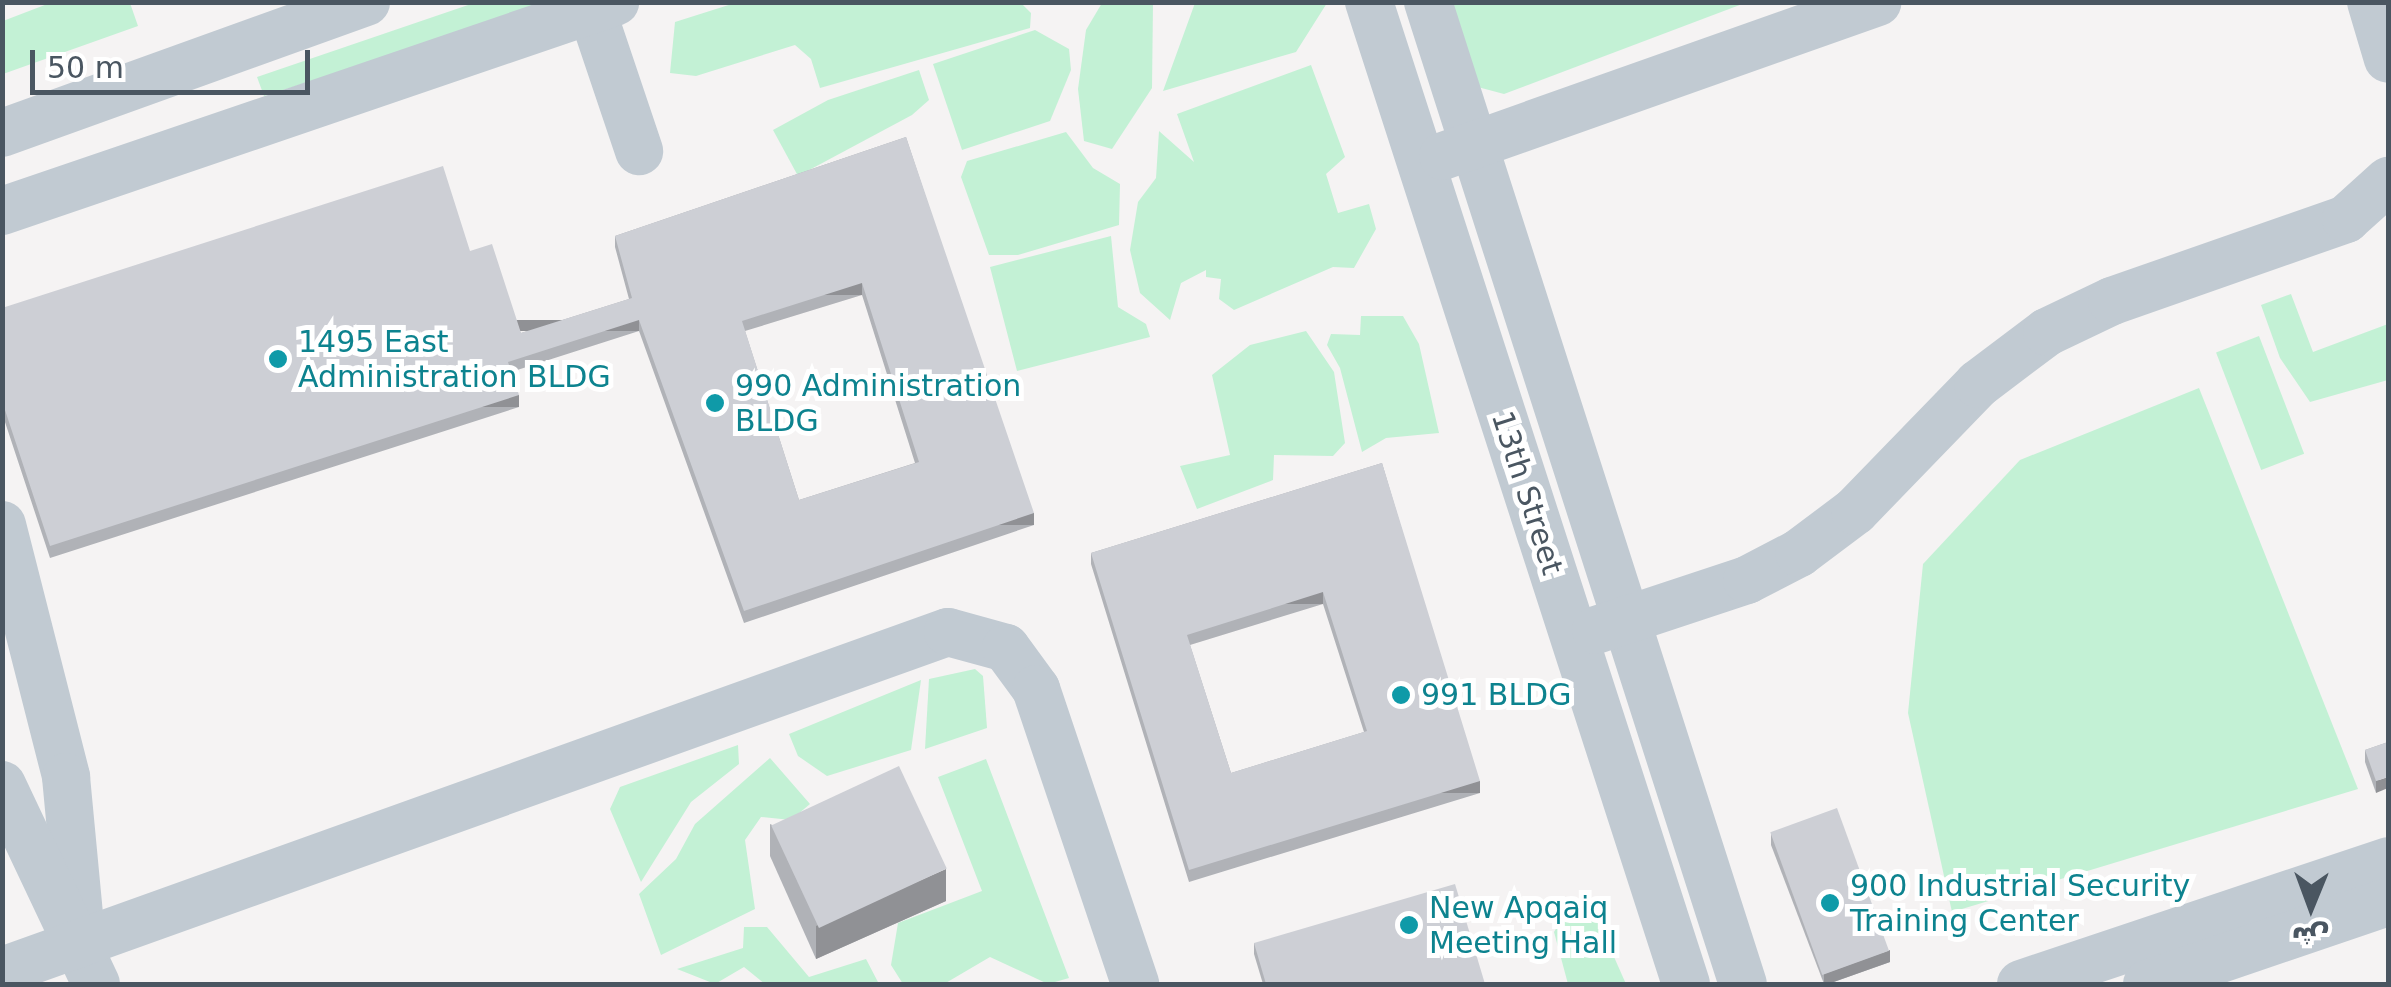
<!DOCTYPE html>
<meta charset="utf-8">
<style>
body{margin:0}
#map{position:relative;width:2391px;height:987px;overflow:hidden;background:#f5f3f3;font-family:"DejaVu Sans",Vazirmatn,sans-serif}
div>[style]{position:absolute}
.green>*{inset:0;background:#c3f1d5;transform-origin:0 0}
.minor>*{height:48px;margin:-24px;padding:0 24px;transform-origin:24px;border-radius:24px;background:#c1cad2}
.wall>*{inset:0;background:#b0b2b7}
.shaded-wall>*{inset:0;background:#909195;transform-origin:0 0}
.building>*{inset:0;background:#cdcfd5;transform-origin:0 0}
.dots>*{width:28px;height:28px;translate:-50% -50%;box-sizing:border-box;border:5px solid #fff;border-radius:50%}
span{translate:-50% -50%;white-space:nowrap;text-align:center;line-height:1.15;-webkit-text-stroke:10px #fff;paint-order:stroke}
.culture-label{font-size:30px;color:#0d838f}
.left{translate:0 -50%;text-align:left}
.street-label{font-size:30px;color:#4a5661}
.frame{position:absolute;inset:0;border:5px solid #4a5661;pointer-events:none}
.north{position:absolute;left:2261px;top:857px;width:100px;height:100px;-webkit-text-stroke:8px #fff;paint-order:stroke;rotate:181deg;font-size:28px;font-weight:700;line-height:40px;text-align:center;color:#4a5661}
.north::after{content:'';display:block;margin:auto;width:35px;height:45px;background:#4a5661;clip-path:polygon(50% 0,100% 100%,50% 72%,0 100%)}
.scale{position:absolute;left:30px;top:50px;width:280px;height:45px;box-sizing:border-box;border:5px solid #4a5661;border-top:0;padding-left:12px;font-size:30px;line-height:35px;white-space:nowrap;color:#4a5661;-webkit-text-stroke:8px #fff;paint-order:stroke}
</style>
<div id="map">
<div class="green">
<div style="clip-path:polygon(130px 3px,138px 26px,3px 74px,3px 21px,50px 3px)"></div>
<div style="clip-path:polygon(474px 3px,561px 3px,264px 96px,257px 77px)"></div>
<div style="clip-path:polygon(1021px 3px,1031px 13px,1030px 28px,820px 88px,811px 59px,795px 45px,696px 76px,670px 73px,675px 22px,735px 3px)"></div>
<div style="clip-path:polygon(1102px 3px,1153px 3px,1152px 88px,1112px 149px,1084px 141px,1078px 89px,1086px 30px)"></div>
<div style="clip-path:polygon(1195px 3px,1195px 2px,1327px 3px,1296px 52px,1163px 91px)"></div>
<div style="clip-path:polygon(1446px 3px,1745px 3px,1504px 94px,1474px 86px)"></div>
<div style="clip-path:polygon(1035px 30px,1069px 49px,1071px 70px,1050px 121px,962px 150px,933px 64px)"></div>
<div style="clip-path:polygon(1311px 65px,1345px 157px,1326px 174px,1338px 213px,1369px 204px,1376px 229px,1354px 268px,1333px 267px,1234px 310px,1219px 299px,1221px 279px,1206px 277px,1206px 270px,1181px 283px,1170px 320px,1140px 293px,1130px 250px,1138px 202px,1156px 178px,1159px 131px,1194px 162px,1177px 114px)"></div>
<div style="clip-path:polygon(919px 70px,929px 100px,912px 115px,798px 176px,773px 130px,828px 100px)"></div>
<div style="clip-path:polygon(1066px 132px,1093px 168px,1120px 184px,1119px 225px,1018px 255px,989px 255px,961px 177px,967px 161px)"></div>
<div style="clip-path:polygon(1111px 236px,1118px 307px,1146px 324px,1150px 337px,1017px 371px,990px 267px)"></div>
<div style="clip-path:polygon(2291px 294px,2313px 352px,2388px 324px,2388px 380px,2310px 402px,2280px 358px,2261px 305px)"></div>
<div style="clip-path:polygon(1361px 316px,1403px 316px,1419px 344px,1439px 433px,1386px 438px,1362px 452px,1340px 368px,1327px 345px,1331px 334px,1360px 335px)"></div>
<div style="clip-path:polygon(1306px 331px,1334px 372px,1345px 443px,1333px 456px,1274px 455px,1273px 480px,1197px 509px,1180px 466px,1230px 455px,1212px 375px,1250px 345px)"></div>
<div style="left:2259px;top:336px;width:126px;height:46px;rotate:69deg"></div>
<div style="clip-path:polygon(2199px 388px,2358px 789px,1952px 912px,1908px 713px,1923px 564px,2020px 460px)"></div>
<div style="clip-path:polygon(975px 669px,983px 676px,987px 728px,925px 749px,929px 679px)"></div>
<div style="clip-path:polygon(921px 680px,911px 750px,827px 776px,798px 756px,789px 734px)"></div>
<div style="clip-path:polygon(738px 745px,739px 764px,691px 802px,641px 882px,610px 809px,620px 787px)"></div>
<div style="clip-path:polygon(770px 758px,810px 804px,791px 820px,761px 817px,745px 840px,755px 909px,661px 955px,639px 894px,676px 859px,695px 824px)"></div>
<div style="clip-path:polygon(986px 759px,1069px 978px,1048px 984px,990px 957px,944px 984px,903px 984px,891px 965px,898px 923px,982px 891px,938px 777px)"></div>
<div style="clip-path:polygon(1591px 905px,1626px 984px,1568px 984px,1554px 932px,1563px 917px)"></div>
<div style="clip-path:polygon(744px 927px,767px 927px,809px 977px,866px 959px,879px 984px,765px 984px,744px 967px,715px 984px,677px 969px,743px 948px)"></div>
</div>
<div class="minor">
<div style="left:1369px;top:2px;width:1032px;rotate:72.11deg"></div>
<div style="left:1428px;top:2px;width:1031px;rotate:72.22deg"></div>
<div style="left:2371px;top:2px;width:59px;rotate:73.4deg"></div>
<div style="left:592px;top:11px;width:148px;rotate:71.4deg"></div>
<div style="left:2px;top:133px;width:387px;rotate:-19.8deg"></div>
<div style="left:1443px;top:156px;width:461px;rotate:-19.5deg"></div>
<div style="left:2px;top:211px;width:648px;rotate:-18.83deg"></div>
<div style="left:2px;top:525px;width:260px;rotate:75.7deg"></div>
<div style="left:66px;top:777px;width:170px;rotate:84.6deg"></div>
<div style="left:1596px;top:630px;width:159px;rotate:-18.3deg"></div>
<div style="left:1747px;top:580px;width:59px;rotate:-27.4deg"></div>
<div style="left:1799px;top:553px;width:70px;rotate:-36.9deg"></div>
<div style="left:1855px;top:511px;width:177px;rotate:-45.9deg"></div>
<div style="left:1978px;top:384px;width:86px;rotate:-37deg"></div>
<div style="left:2047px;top:332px;width:72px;rotate:-25.5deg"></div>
<div style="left:2112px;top:301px;width:248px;rotate:-19.3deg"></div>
<div style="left:2346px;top:219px;width:57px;rotate:-42.1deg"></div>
<div style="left:2px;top:785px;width:220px;rotate:64.7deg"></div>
<div style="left:2px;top:971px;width:1005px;rotate:-19.72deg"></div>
<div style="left:948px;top:632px;width:60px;rotate:15.4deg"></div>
<div style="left:1006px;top:648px;width:51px;rotate:53.8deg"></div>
<div style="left:1036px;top:689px;width:311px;rotate:71.4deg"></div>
<div style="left:2021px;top:984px;width:387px;rotate:-18.5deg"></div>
<div style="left:2147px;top:984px;width:255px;rotate:-18.8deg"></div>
</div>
<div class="wall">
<div style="clip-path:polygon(evenodd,906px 137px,1034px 525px,744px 623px,639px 331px,511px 372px,519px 407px,50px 558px,2px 413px,2px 308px,470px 251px,521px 333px,629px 299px,615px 247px,615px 236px,906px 137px,862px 295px,915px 463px,799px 500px,745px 331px,862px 295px)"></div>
<div style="clip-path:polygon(evenodd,1382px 463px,1480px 793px,1189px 882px,1091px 564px,1091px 553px,1382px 463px,1323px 604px,1364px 732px,1231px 773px,1190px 645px,1323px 604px)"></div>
<div style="clip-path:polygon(2388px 742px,2376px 793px,2365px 762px,2365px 750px)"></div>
<div style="clip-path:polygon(770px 824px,946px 901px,816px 959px,770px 856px)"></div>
<div style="clip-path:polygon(1771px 833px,1890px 962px,1828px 984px,1824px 984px,1771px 845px)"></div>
<div style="clip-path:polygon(1254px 943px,1485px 984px,1263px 984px,1254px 954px)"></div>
</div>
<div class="shaded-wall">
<div style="left:862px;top:283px;width:12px;height:126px;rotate:90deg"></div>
<div style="left:639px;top:320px;width:11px;height:138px;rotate:90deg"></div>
<div style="left:519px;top:395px;width:12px;height:493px;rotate:90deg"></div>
<div style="left:1034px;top:513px;width:12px;height:306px;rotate:90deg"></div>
<div style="left:1323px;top:592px;width:12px;height:143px;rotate:90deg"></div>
<div style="clip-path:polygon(2388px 777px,2388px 788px,2376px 793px,2376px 781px)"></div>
<div style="left:1480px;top:781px;width:12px;height:304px;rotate:90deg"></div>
<div style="clip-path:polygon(946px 869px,946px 901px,816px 959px,816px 926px)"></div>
<div style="clip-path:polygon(1890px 950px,1890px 962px,1828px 984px,1824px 984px,1824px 974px)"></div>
</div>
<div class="building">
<div style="clip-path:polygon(evenodd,906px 137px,1034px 513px,744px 611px,639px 320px,508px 362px,519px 395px,50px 546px,2px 401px,2px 308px,443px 166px,470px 251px,492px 244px,521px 333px,632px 298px,615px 236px,906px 137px,862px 283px,919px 462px,799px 500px,742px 321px,862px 283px)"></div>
<div style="clip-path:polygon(evenodd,1382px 463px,1480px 781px,1189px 870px,1091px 553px,1382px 463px,1323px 592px,1367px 731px,1231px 773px,1187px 635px,1323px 592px)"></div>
<div style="clip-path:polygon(2388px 742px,2388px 777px,2376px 781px,2365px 750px)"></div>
<div style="left:899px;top:766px;width:113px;height:141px;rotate:65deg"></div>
<div style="left:1837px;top:808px;width:152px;height:71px;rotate:70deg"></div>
<div style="clip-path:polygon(1455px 884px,1485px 984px,1266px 984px,1254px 943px)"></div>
</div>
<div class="dots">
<div style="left:278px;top:359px;background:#0f9aa8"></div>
<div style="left:715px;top:403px;background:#0f9aa8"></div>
<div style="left:1401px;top:695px;background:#0f9aa8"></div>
<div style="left:1830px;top:903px;background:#0f9aa8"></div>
<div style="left:1409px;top:925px;background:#0f9aa8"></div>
</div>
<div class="culture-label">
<span class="left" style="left:298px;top:359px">1495 East<br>Administration BLDG</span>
<span class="left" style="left:735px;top:403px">990 Administration<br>BLDG</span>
<span class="left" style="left:1421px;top:695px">991 BLDG</span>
<span class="left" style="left:1850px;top:903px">900 Industrial Security<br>Training Center</span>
<span class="left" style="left:1429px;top:925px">New Apqaiq<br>Meeting Hall</span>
</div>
<div class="street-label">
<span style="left:1527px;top:493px;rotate:72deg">13th Street</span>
</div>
<div class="frame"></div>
<div class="north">ش</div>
<div class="scale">50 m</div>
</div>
